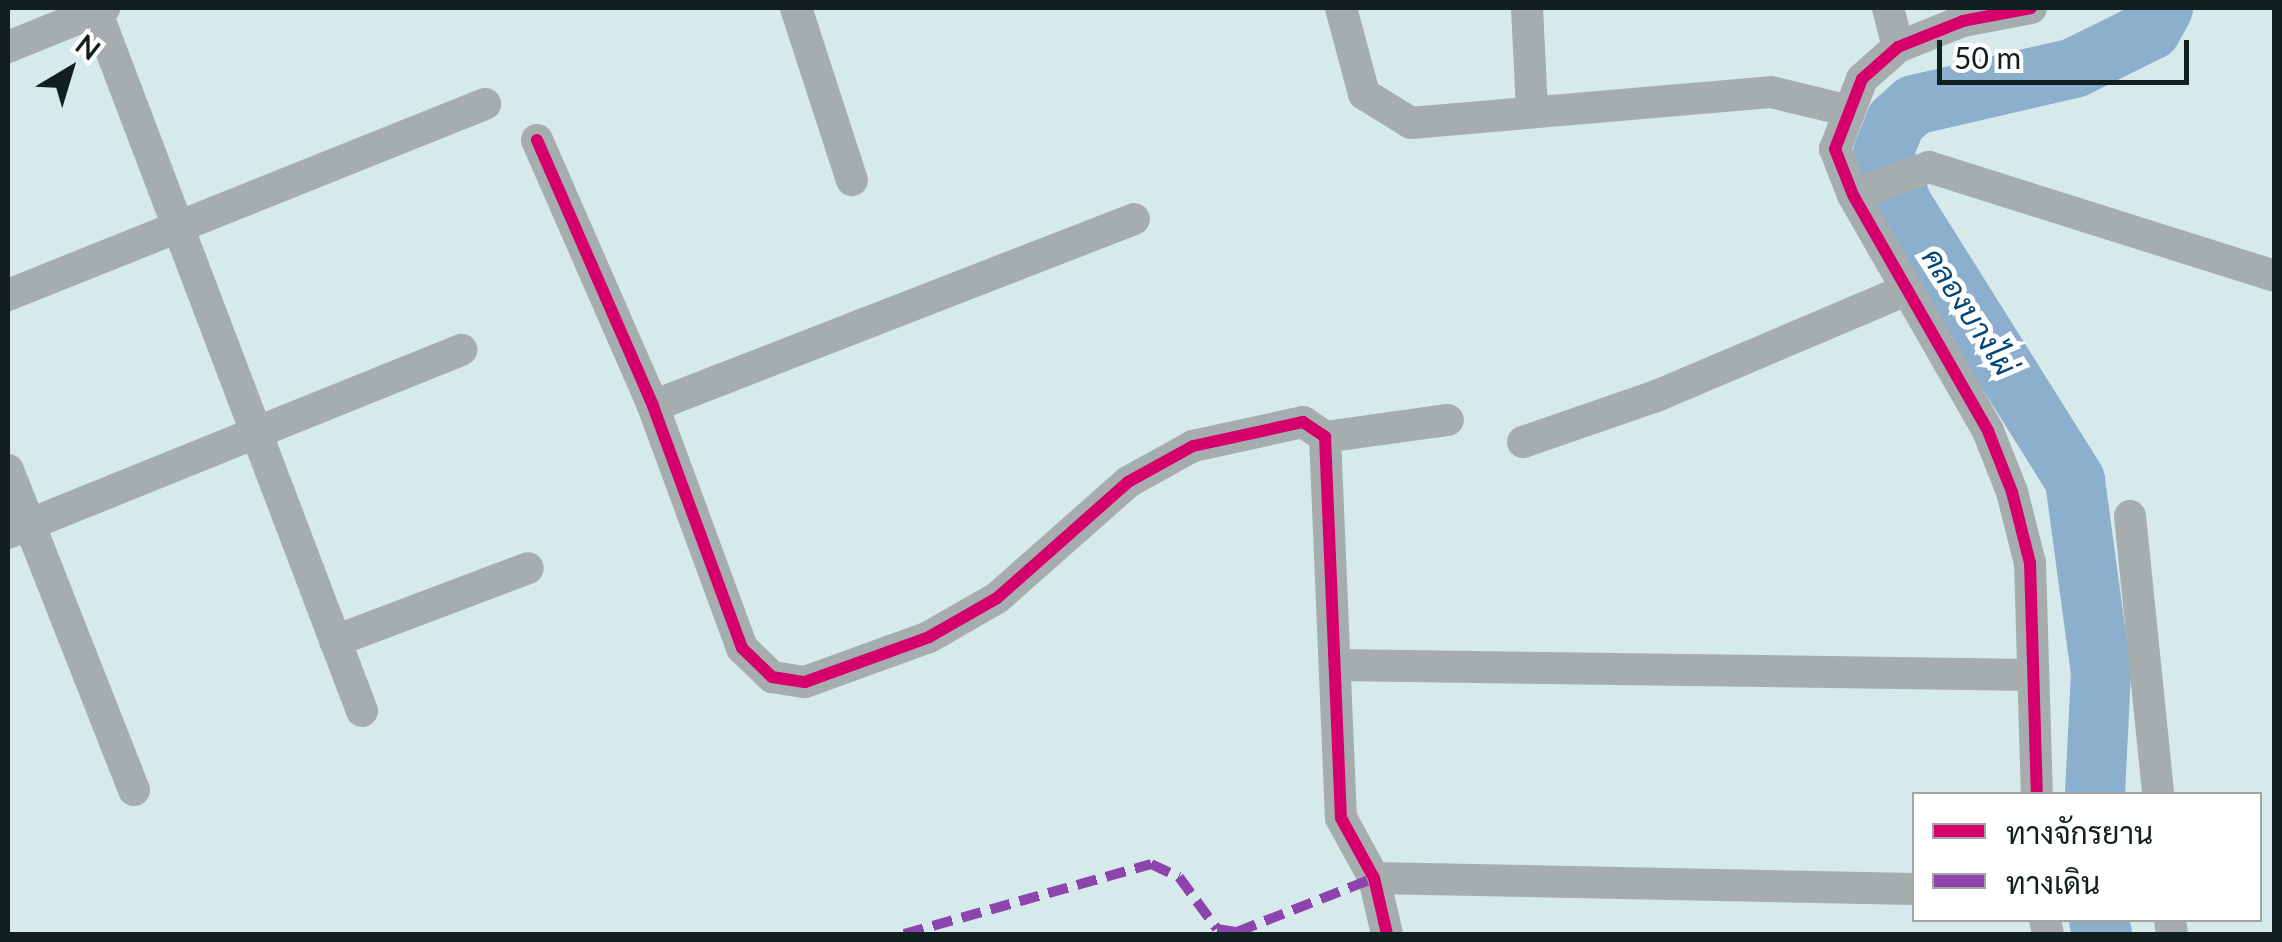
<!DOCTYPE html>
<meta charset="utf-8">
<style>
body{margin:0}
#map{position:relative;width:2282px;height:942px;overflow:hidden;background:#d6eaeb;font-family:Lato,Sarabun,sans-serif}
div>[style]{position:absolute}
.river>*{height:60px;margin:-30px;padding:0 30px;transform-origin:30px;border-radius:30px;background:#8cafcd}
.minor>*{height:32px;margin:-16px;padding:0 16px;transform-origin:16px;border-radius:16px;background:#a6adaf}
.quiet>*{height:10px;margin-top:-5px;transform-origin:0;background:repeating-linear-gradient(90deg,#8e44ad 0 20px,transparent 0 30px)}
.cycleway>*{height:12px;margin:-6px;padding:0 6px;transform-origin:6px;border-radius:6px;background:#d6006c}
span{translate:-50% -50%;white-space:nowrap;text-align:center;line-height:1.15;-webkit-text-stroke:10px #fff;paint-order:stroke}
.water-label{font-size:30px;color:#01467a;font-style:italic}
.frame{position:absolute;inset:0;border:10px solid #111f1f;pointer-events:none}
.legend{position:absolute;left:1912px;top:792px;width:350px;height:130px;box-sizing:border-box;background:#fff;border:2px solid #a0a5a5;margin:0;padding:12px 18px;list-style:none;font-size:30px;color:#111f1f}
.legend li{display:flex;align-items:center;gap:20px;height:50px}
.legend b{width:50px;border:2px solid #a0a5a5}
.north{position:absolute;left:20px;top:20px;width:100px;height:100px;-webkit-text-stroke:8px #fff;paint-order:stroke;rotate:38deg;font-size:28px;font-weight:700;line-height:40px;text-align:center;color:#111f1f}
.north::after{content:'';display:block;margin:auto;width:35px;height:45px;background:#111f1f;clip-path:polygon(50% 0,100% 100%,50% 72%,0 100%)}
.scale{position:absolute;left:1937px;top:40px;width:252px;height:45px;box-sizing:border-box;border:5px solid #111f1f;border-top:0;padding-left:12px;font-size:30px;line-height:35px;white-space:nowrap;color:#111f1f;-webkit-text-stroke:8px #fff;paint-order:stroke}
</style>
<div id="map">
<div class="river">
<div style="left:2095px;top:794px;width:121px;rotate:-87.2deg"></div>
<div style="left:2101px;top:673px;width:195px;rotate:-97.7deg"></div>
<div style="left:2075px;top:480px;width:326px;rotate:-122.1deg"></div>
<div style="left:1902px;top:204px;width:54px;rotate:-110.4deg"></div>
<div style="left:1883px;top:153px;width:35px;rotate:-68deg"></div>
<div style="left:1896px;top:121px;width:24px;rotate:-42deg"></div>
<div style="left:1914px;top:105px;width:164px;rotate:-13deg"></div>
<div style="left:2074px;top:68px;width:86px;rotate:-26.3deg"></div>
<div style="left:2151px;top:30px;width:25px;rotate:-61deg"></div>
<div style="left:2099px;top:920px;width:14px;rotate:78deg"></div>
</div>
<div class="minor">
<div style="left:95px;top:8px;width:752px;rotate:69.2deg"></div>
<div style="left:796px;top:8px;width:181px;rotate:72deg"></div>
<div style="left:1341px;top:8px;width:89px;rotate:75deg"></div>
<div style="left:1364px;top:94px;width:55px;rotate:31.7deg"></div>
<div style="left:1411px;top:123px;width:361px;rotate:-4.9deg"></div>
<div style="left:1771px;top:92px;width:77px;rotate:13.5deg"></div>
<div style="left:1527px;top:8px;width:101px;rotate:87.2deg"></div>
<div style="left:1888px;top:8px;width:40px;rotate:75.6deg"></div>
<div style="left:2031px;top:8px;width:69px;rotate:169.2deg"></div>
<div style="left:1963px;top:21px;width:70px;rotate:158.2deg"></div>
<div style="left:1898px;top:47px;width:48px;rotate:138.4deg"></div>
<div style="left:1862px;top:79px;width:75px;rotate:111.1deg"></div>
<div style="left:1835px;top:149px;width:49px;rotate:68.6deg"></div>
<div style="left:1853px;top:195px;width:272px;rotate:60.2deg"></div>
<div style="left:1988px;top:431px;width:66px;rotate:68.5deg"></div>
<div style="left:2012px;top:492px;width:73px;rotate:75.8deg"></div>
<div style="left:2030px;top:563px;width:231px;rotate:88.3deg"></div>
<div style="left:8px;top:47px;width:104px;rotate:-22.1deg"></div>
<div style="left:537px;top:140px;width:290px;rotate:66.4deg"></div>
<div style="left:653px;top:406px;width:258px;rotate:69.8deg"></div>
<div style="left:742px;top:648px;width:42px;rotate:44deg"></div>
<div style="left:772px;top:677px;width:33px;rotate:9deg"></div>
<div style="left:805px;top:682px;width:132px;rotate:-19.9deg"></div>
<div style="left:929px;top:637px;width:78px;rotate:-29.8deg"></div>
<div style="left:997px;top:598px;width:175px;rotate:-41.5deg"></div>
<div style="left:1128px;top:482px;width:74px;rotate:-29deg"></div>
<div style="left:1193px;top:446px;width:113px;rotate:-12.3deg"></div>
<div style="left:1303px;top:422px;width:27px;rotate:34deg"></div>
<div style="left:1325px;top:437px;width:124px;rotate:-7.9deg"></div>
<div style="left:1853px;top:195px;width:81px;rotate:-20.2deg"></div>
<div style="left:1929px;top:167px;width:362px;rotate:17.5deg"></div>
<div style="left:8px;top:295px;width:514px;rotate:-21.82deg"></div>
<div style="left:653px;top:406px;width:516px;rotate:-21.24deg"></div>
<div style="left:1325px;top:437px;width:381px;rotate:87.6deg"></div>
<div style="left:1341px;top:818px;width:68px;rotate:61.2deg"></div>
<div style="left:1374px;top:878px;width:57px;rotate:76.9deg"></div>
<div style="left:1523px;top:442px;width:139px;rotate:-19deg"></div>
<div style="left:1654px;top:397px;width:274px;rotate:-23deg"></div>
<div style="left:8px;top:470px;width:344px;rotate:68.5deg"></div>
<div style="left:2130px;top:516px;width:279px;rotate:84.2deg"></div>
<div style="left:8px;top:533px;width:489px;rotate:-22deg"></div>
<div style="left:335px;top:641px;width:206px;rotate:-20.7deg"></div>
<div style="left:1336px;top:665px;width:697px;rotate:0.82deg"></div>
<div style="left:1374px;top:878px;width:540px;rotate:1.17deg"></div>
<div style="left:2045px;top:920px;width:14px;rotate:78deg"></div>
<div style="left:2170px;top:920px;width:14px;rotate:82deg"></div>
</div>
<div class="quiet">
<div style="left:904px;top:934px;width:257px;rotate:-15.8deg"></div>
<div style="left:1151px;top:864px;width:31px;rotate:25deg"></div>
<div style="left:1179px;top:877px;width:64px;rotate:53.8deg"></div>
<div style="left:1217px;top:929px;width:20px;rotate:9deg"></div>
<div style="left:1237px;top:932px;width:147px;rotate:-21.5deg"></div>
</div>
<div class="cycleway">
<div style="left:2031px;top:8px;width:69px;rotate:169.2deg"></div>
<div style="left:1963px;top:21px;width:70px;rotate:158.2deg"></div>
<div style="left:1898px;top:47px;width:48px;rotate:138.4deg"></div>
<div style="left:1862px;top:79px;width:75px;rotate:111.1deg"></div>
<div style="left:1835px;top:149px;width:49px;rotate:68.6deg"></div>
<div style="left:1853px;top:195px;width:272px;rotate:60.2deg"></div>
<div style="left:1988px;top:431px;width:66px;rotate:68.5deg"></div>
<div style="left:2012px;top:492px;width:73px;rotate:75.8deg"></div>
<div style="left:2030px;top:563px;width:231px;rotate:88.3deg"></div>
<div style="left:537px;top:140px;width:290px;rotate:66.4deg"></div>
<div style="left:653px;top:406px;width:258px;rotate:69.8deg"></div>
<div style="left:742px;top:648px;width:42px;rotate:44deg"></div>
<div style="left:772px;top:677px;width:33px;rotate:9deg"></div>
<div style="left:805px;top:682px;width:132px;rotate:-19.9deg"></div>
<div style="left:929px;top:637px;width:78px;rotate:-29.8deg"></div>
<div style="left:997px;top:598px;width:175px;rotate:-41.5deg"></div>
<div style="left:1128px;top:482px;width:74px;rotate:-29deg"></div>
<div style="left:1193px;top:446px;width:113px;rotate:-12.3deg"></div>
<div style="left:1303px;top:422px;width:27px;rotate:34deg"></div>
<div style="left:1325px;top:437px;width:381px;rotate:87.6deg"></div>
<div style="left:1341px;top:818px;width:68px;rotate:61.2deg"></div>
<div style="left:1374px;top:878px;width:57px;rotate:76.9deg"></div>
</div>
<div class="water-label">
<span style="left:1970px;top:311px;rotate:57deg">คลองบางไผ่</span>
</div>
<div class="frame"></div>
<ul class="legend">
<li><b style="height:12px;background:#d6006c"></b>ทางจักรยาน</li>
<li><b style="height:12px;background:#8e44ad"></b>ทางเดิน</li>
</ul>
<div class="north">N</div>
<div class="scale">50 m</div>
</div>
